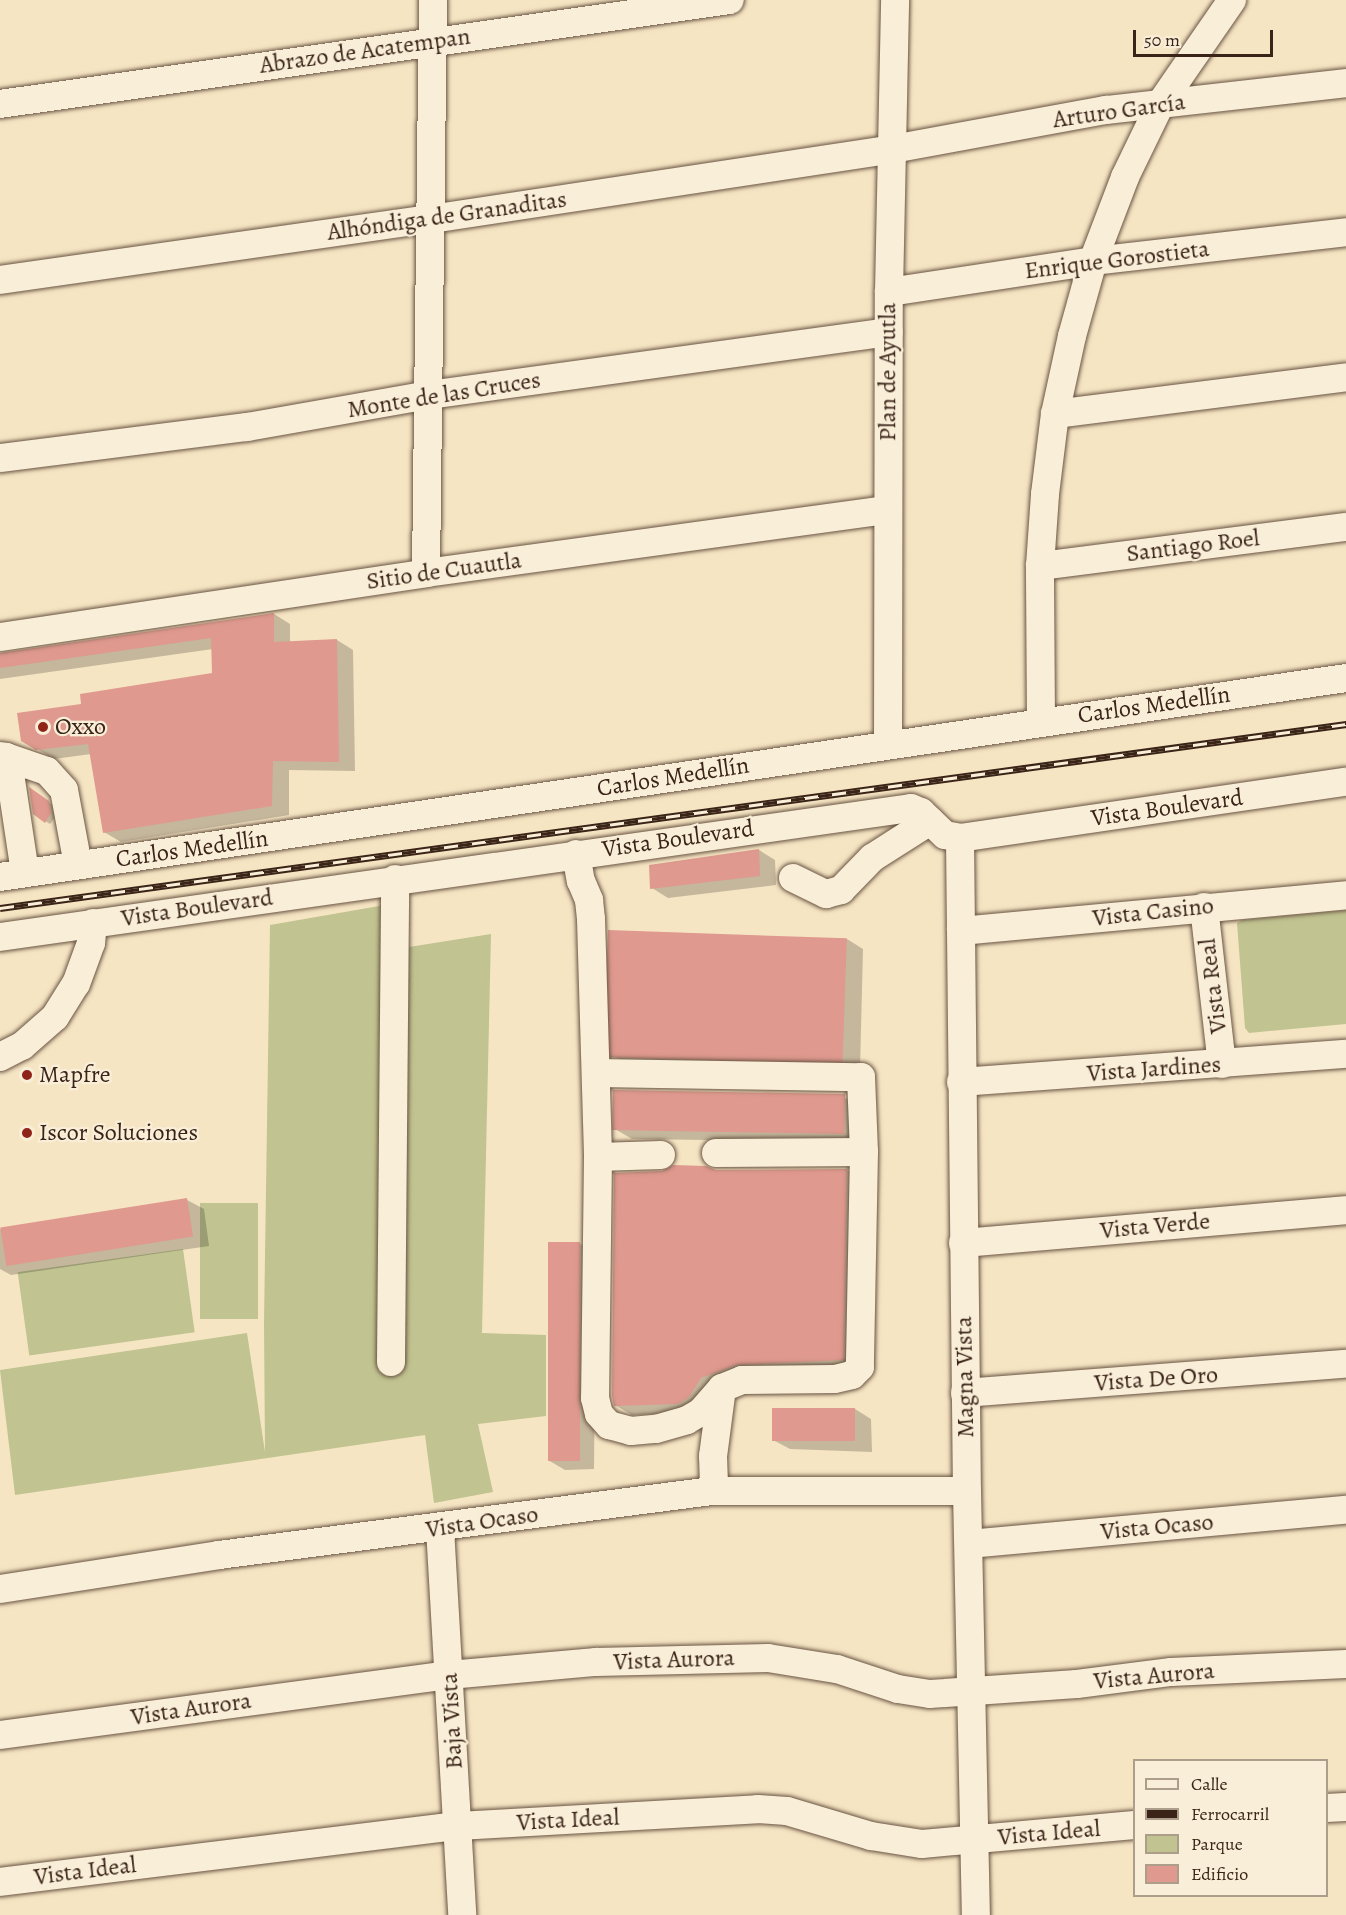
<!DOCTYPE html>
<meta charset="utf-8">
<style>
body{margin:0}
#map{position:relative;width:1346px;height:1915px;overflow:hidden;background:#f6e5c3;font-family:Alegreya,serif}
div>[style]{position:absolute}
.green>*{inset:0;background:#c1c390;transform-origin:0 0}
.shadow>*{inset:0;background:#0003}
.building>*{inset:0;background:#df998e;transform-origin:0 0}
.roads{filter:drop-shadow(0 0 2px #695443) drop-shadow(0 0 2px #695443)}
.minor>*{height:28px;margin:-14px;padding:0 14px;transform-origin:14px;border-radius:14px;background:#f9eed8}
.rail>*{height:7px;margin-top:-3.5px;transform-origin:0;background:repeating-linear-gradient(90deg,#f9eed8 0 14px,#3a2418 0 28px);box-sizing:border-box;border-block:2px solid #3a2418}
.dots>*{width:16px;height:16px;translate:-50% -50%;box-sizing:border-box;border:3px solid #f9eed8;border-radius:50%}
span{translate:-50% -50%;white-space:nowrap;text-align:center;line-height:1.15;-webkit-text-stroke:4.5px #f9eed8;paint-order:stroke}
.street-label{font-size:24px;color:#3a2418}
.poi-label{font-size:24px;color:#3a2418}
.left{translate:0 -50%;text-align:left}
.legend{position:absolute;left:1133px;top:1759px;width:195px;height:138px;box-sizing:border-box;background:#f9eed8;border:2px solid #ad9d8b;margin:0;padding:8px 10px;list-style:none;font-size:18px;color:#3a2418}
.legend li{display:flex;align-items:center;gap:12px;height:30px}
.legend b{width:30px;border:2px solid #ad9d8b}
.scale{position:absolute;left:1133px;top:30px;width:140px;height:27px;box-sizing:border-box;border:3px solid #3a2418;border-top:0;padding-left:8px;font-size:18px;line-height:21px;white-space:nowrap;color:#3a2418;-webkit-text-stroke:4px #f9eed8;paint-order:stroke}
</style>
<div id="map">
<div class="green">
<div style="clip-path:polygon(408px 901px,409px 947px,491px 934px,482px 1333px,546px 1335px,546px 1416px,478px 1424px,493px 1492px,434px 1503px,425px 1435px,15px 1495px,0 1370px,247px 1333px,265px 1452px,264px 1323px,270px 925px)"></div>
<div style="clip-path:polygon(1346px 910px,1346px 1024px,1249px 1033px,1245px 1028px,1237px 923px,1242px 920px)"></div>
<div style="left:200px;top:1203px;width:58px;height:116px"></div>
<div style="left:183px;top:1249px;width:84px;height:167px;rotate:82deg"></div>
</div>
<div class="shadow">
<div style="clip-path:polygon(274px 614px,290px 624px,290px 643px,337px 640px,353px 650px,355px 771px,289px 770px,289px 815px,121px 842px,104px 832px,91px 754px,54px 759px,22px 740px,83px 706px,213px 674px,213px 649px,0 679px,0 654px)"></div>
<div style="clip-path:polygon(31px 790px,54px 806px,56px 816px,50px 824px,34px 814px)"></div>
<div style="clip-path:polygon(759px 850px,775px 860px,776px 885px,668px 898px,652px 888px)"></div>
<div style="clip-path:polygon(847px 939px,863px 949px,860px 1069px,630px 1065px,613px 1056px)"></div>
<div style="clip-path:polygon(845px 1098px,862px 1107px,862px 1142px,632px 1139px,615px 1129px)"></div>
<div style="clip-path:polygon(847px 1170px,863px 1180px,860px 1369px,759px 1372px,695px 1413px,632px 1415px,615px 1405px,716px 1171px)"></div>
<div style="clip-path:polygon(187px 1200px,204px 1209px,209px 1246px,11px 1275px,0 1269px,0 1229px)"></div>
<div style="clip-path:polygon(579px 1243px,596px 1253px,594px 1469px,565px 1470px,548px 1460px)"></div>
<div style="clip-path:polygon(855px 1409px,871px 1419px,872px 1452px,790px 1449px,773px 1440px)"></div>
</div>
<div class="building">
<div style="clip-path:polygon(274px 613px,274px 642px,337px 639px,339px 762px,273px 761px,272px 806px,103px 833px,88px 744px,36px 750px,21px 741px,17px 713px,81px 704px,80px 694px,212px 673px,211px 638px,0 668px,0 653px)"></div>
<div style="clip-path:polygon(29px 787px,49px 801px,51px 813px,45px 823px,33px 814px)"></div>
<div style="clip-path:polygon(759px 849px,760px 876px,650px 889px,649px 865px)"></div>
<div style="left:608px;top:930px;width:239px;height:127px;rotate:2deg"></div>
<div style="left:613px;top:1090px;width:232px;height:40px;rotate:1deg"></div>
<div style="clip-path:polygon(673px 1165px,706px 1166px,716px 1170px,847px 1169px,844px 1360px,736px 1365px,701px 1378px,689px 1397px,678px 1404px,614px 1406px,612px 1396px,614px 1173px,662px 1171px)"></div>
<div style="left:187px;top:1198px;width:39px;height:189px;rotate:81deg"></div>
<div style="left:548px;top:1242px;width:32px;height:219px"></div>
<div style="left:772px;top:1408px;width:83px;height:33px"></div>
</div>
<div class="roads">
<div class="minor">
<div style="left:0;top:104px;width:737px;rotate:-8.11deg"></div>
<div style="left:0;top:280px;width:435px;rotate:-8.1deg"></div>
<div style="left:431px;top:219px;width:467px;rotate:-8.6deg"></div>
<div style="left:893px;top:149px;width:217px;rotate:-10.4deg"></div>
<div style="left:1106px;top:110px;width:242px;rotate:-6.4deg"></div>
<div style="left:889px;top:292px;width:206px;rotate:-8.6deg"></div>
<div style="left:1093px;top:261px;width:255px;rotate:-6.5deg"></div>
<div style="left:1055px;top:414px;width:293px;rotate:-7.2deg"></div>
<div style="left:0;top:458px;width:249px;rotate:-7.2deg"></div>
<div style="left:247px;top:427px;width:185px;rotate:-10deg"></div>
<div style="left:429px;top:395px;width:464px;rotate:-7.8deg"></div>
<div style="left:1040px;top:566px;width:308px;rotate:-7.3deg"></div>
<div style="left:426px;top:573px;width:573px;rotate:-89.3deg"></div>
<div style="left:0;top:637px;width:431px;rotate:-8.5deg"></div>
<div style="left:426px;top:573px;width:466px;rotate:-7.8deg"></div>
<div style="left:1041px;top:721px;width:155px;rotate:-90.4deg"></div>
<div style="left:1040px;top:566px;width:72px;rotate:-86deg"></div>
<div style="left:1045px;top:494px;width:81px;rotate:-82.9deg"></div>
<div style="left:1055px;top:414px;width:80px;rotate:-77.7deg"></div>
<div style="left:1072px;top:336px;width:78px;rotate:-74.4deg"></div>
<div style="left:1093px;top:261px;width:90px;rotate:-69.1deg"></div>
<div style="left:1125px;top:177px;width:82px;rotate:-64.1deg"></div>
<div style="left:1161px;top:103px;width:125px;rotate:-55.4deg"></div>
<div style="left:888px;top:744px;width:452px;rotate:-89.9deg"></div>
<div style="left:889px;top:292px;width:292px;rotate:-88.8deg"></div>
<div style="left:0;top:756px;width:6px;rotate:9deg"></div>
<div style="left:6px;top:757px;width:24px;rotate:78deg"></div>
<div style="left:11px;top:780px;width:94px;rotate:81.4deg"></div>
<div style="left:6px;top:757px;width:43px;rotate:18.9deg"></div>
<div style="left:47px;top:771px;width:25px;rotate:48deg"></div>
<div style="left:64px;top:790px;width:76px;rotate:79.4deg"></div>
<div style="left:960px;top:838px;width:653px;rotate:89.39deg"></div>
<div style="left:967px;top:1491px;width:424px;rotate:88.8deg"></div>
<div style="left:576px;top:854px;width:27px;rotate:80deg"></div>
<div style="left:581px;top:881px;width:21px;rotate:67deg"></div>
<div style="left:589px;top:900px;width:19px;rotate:84deg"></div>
<div style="left:591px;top:919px;width:238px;rotate:88.3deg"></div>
<div style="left:598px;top:1157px;width:241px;rotate:90.7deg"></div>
<div style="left:595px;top:1398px;width:16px;rotate:76deg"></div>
<div style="left:599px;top:1414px;width:15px;rotate:48deg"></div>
<div style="left:609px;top:1425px;width:23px;rotate:15deg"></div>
<div style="left:631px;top:1431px;width:25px;rotate:-5deg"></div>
<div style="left:656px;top:1429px;width:32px;rotate:-16deg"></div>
<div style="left:687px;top:1420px;width:16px;rotate:-30deg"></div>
<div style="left:701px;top:1412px;width:32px;rotate:-49deg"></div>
<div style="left:0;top:877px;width:1361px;rotate:-8.41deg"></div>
<div style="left:793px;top:878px;width:37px;rotate:26deg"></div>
<div style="left:826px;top:894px;width:16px;rotate:-15deg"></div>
<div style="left:841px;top:890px;width:45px;rotate:-45.9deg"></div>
<div style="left:872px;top:858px;width:69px;rotate:-32.5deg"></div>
<div style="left:1204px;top:907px;width:158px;rotate:83.5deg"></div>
<div style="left:961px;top:931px;width:387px;rotate:-5.3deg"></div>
<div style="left:0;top:937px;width:920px;rotate:-8.06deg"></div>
<div style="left:911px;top:808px;width:11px;rotate:22deg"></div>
<div style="left:921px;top:812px;width:33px;rotate:44deg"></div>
<div style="left:945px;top:835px;width:15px;rotate:11deg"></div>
<div style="left:960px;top:838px;width:390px;rotate:-8.3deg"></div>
<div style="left:0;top:1057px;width:25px;rotate:-27deg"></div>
<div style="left:22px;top:1046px;width:44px;rotate:-41.3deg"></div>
<div style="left:55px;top:1017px;width:39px;rotate:-58deg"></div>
<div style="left:76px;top:984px;width:44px;rotate:-69.9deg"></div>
<div style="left:91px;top:943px;width:20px;rotate:-84deg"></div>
<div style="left:596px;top:1073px;width:265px;rotate:0.9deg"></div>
<div style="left:861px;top:1077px;width:75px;rotate:87.7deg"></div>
<div style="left:864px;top:1152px;width:215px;rotate:91.1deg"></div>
<div style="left:860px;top:1367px;width:11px;rotate:135deg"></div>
<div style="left:852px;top:1375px;width:18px;rotate:167deg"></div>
<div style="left:834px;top:1379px;width:92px;rotate:179.4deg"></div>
<div style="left:742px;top:1380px;width:22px;rotate:158deg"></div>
<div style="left:722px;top:1388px;width:69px;rotate:97.5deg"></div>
<div style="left:713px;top:1456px;width:35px;rotate:88deg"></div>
<div style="left:961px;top:1082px;width:386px;rotate:-4.2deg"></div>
<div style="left:716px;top:1153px;width:148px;rotate:-0.4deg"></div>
<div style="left:598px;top:1157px;width:63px;rotate:-1.8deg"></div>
<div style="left:963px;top:1243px;width:384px;rotate:-4.9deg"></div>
<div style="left:391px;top:1362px;width:483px;rotate:-89.5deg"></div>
<div style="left:965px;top:1393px;width:382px;rotate:-4.4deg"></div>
<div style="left:440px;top:1528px;width:388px;rotate:86.7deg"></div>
<div style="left:969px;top:1544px;width:379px;rotate:-5.2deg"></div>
<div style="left:0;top:1589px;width:222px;rotate:-8.8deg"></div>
<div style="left:219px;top:1555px;width:499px;rotate:-7.4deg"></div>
<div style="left:714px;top:1491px;width:253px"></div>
<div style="left:0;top:1735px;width:453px;rotate:-7.6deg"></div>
<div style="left:449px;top:1675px;width:148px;rotate:-5.1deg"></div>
<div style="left:596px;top:1662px;width:172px;rotate:-1.3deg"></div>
<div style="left:768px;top:1658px;width:70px;rotate:9.1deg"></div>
<div style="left:837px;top:1669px;width:64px;rotate:18.2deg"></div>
<div style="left:898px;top:1689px;width:32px;rotate:9deg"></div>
<div style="left:930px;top:1694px;width:147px;rotate:-3.9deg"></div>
<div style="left:1077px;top:1684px;width:95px;rotate:-7.3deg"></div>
<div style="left:1171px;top:1672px;width:175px;rotate:-2.6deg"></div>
<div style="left:1326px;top:1808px;width:20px;rotate:-3deg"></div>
<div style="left:0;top:1882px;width:461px;rotate:-7deg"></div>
<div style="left:458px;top:1826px;width:300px;rotate:-3.2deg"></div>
<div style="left:758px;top:1809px;width:29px;rotate:4deg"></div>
<div style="left:787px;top:1811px;width:88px;rotate:16.6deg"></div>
<div style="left:871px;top:1836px;width:52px;rotate:8.9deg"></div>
<div style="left:922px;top:1844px;width:213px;rotate:-5.1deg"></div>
</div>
</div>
<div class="rail">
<div style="left:0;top:908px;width:1359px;rotate:-7.78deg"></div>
</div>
<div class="dots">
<div style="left:43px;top:727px;background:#8f2418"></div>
<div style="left:27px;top:1075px;background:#8f2418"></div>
<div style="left:27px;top:1133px;background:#8f2418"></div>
</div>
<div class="street-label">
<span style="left:365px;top:51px;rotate:-8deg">Abrazo de Acatempan</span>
<span style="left:1119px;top:111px;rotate:-8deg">Arturo García</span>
<span style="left:447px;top:216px;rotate:-8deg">Alhóndiga de Granaditas</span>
<span style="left:1117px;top:260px;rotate:-7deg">Enrique Gorostieta</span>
<span style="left:888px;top:372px;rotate:-90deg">Plan de Ayutla</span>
<span style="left:444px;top:395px;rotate:-9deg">Monte de las Cruces</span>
<span style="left:1193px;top:546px;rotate:-7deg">Santiago Roel</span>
<span style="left:444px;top:571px;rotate:-8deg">Sitio de Cuautla</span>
<span style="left:1154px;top:705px;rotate:-8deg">Carlos Medellín</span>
<span style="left:673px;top:777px;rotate:-9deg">Carlos Medellín</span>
<span style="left:1167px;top:808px;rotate:-8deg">Vista Boulevard</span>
<span style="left:678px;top:839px;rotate:-8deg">Vista Boulevard</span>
<span style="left:192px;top:849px;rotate:-8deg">Carlos Medellín</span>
<span style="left:197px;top:908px;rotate:-8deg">Vista Boulevard</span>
<span style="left:1153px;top:912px;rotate:-6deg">Vista Casino</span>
<span style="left:1213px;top:986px;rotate:-97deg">Vista Real</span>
<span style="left:1154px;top:1069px;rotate:-4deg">Vista Jardines</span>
<span style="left:1155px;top:1226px;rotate:-5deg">Vista Verde</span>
<span style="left:965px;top:1377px;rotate:-91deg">Magna Vista</span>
<span style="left:1156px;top:1379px;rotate:-4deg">Vista De Oro</span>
<span style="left:482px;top:1522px;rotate:-8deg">Vista Ocaso</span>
<span style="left:1157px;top:1527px;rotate:-5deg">Vista Ocaso</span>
<span style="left:674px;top:1660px;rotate:-2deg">Vista Aurora</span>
<span style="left:1154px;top:1676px;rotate:-5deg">Vista Aurora</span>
<span style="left:191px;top:1709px;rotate:-8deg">Vista Aurora</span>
<span style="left:452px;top:1721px;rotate:-93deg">Baja Vista</span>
<span style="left:568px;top:1820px;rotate:-3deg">Vista Ideal</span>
<span style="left:1049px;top:1833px;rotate:-5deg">Vista Ideal</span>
<span style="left:85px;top:1871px;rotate:-7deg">Vista Ideal</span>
</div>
<div class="poi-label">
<span class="left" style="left:55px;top:727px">Oxxo</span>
<span class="left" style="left:39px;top:1075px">Mapfre</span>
<span class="left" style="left:39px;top:1133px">Iscor Soluciones</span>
</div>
<ul class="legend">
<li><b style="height:8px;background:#f9eed8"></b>Calle</li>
<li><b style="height:8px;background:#3a2418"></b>Ferrocarril</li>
<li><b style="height:16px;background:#c1c390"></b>Parque</li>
<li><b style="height:16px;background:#df998e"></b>Edificio</li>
</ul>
<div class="scale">50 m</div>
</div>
